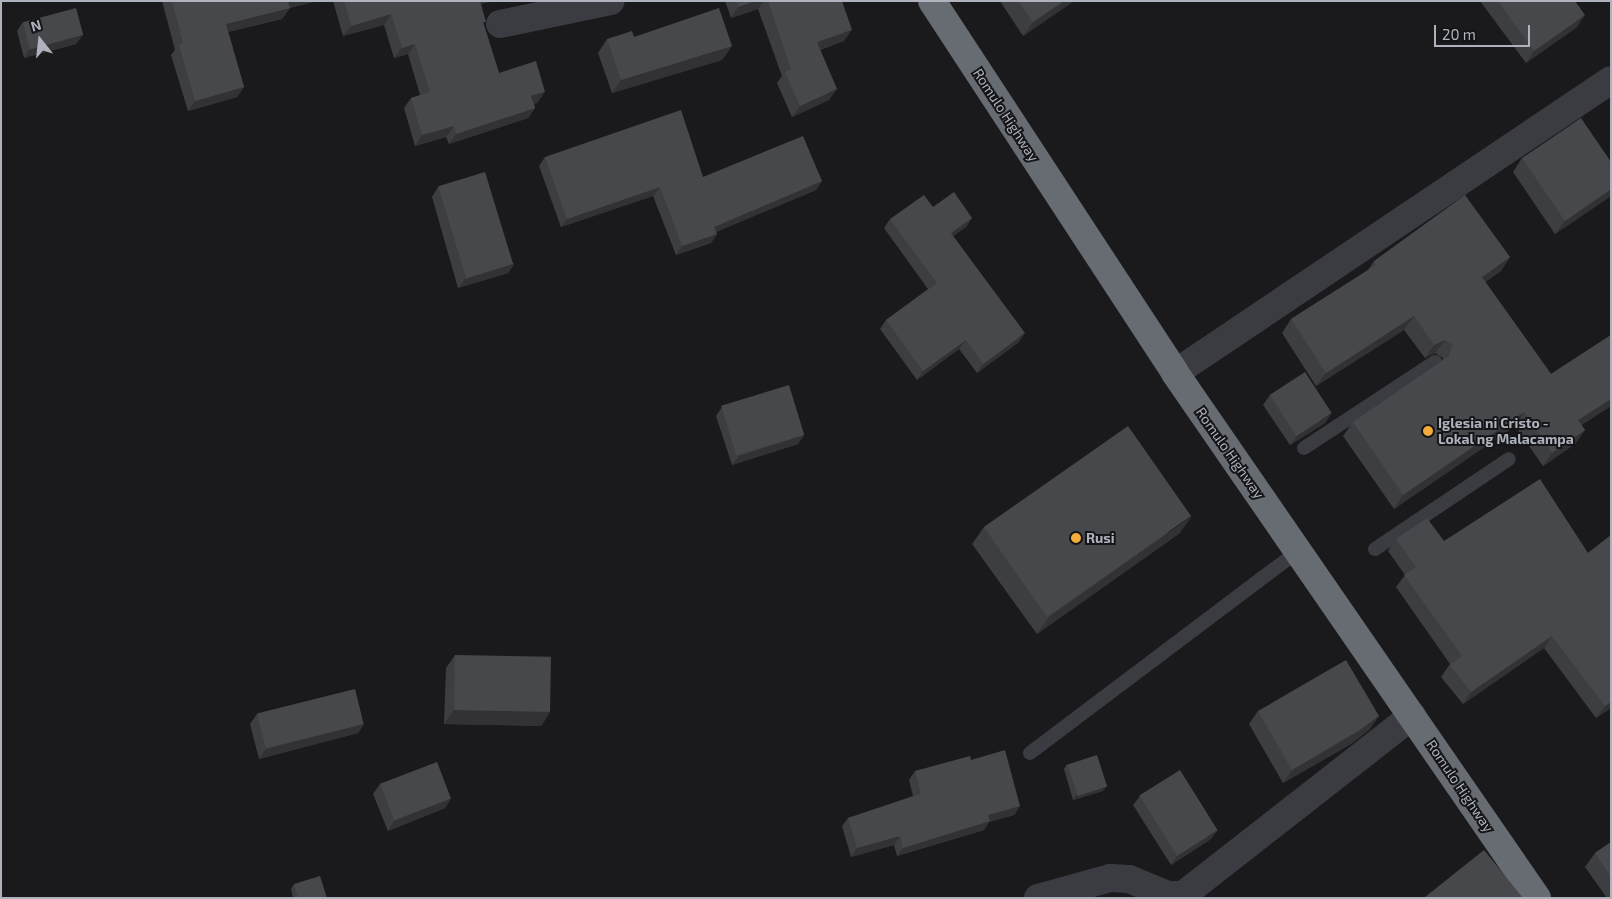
<!DOCTYPE html>
<style>
body{margin:0}
#map{position:relative;width:1612px;height:899px;overflow:hidden;background:#1a1a1c;font-family:"Exo 2",sans-serif}
div>[style]{position:absolute}
.lane>*{height:14px;margin:-7px;padding:0 7px;transform-origin:7px;border-radius:7px;background:#3b3c41}
.street>*{height:28px;margin:-14px;padding:0 14px;transform-origin:14px;border-radius:14px;background:#3b3c41}
.highway>*{height:28px;margin:-14px;padding:0 14px;transform-origin:14px;border-radius:14px;background:#676b72}
.wall>*{inset:0;background:#3d3e41}
.shaded-wall>*{inset:0;background:#323235}
.building>*{inset:0;background:#47484c;transform-origin:0 0}
.dots>*{width:14px;height:14px;translate:-50% -50%;box-sizing:border-box;border:2px solid #151517;border-radius:50%}
span{translate:-50% -50%;white-space:nowrap;text-align:center;line-height:1.15;-webkit-text-stroke:4px #151517;paint-order:stroke}
.street-label{font-size:14px;color:#adb2bc}
.poi-label{font-size:14px;color:#adb2bc;font-weight:700}
.left{translate:0 -50%;text-align:left}
.frame{position:absolute;inset:0;border:2px solid #adb2bc;pointer-events:none}
.north{position:absolute;left:15px;top:15px;width:50px;height:50px;-webkit-text-stroke:4px #151517;paint-order:stroke;rotate:344deg;font-size:14px;font-weight:700;line-height:20px;text-align:center;color:#adb2bc}
.north::after{content:'';display:block;margin:auto;width:18px;height:22px;background:#adb2bc;clip-path:polygon(50% 0,100% 100%,50% 72%,0 100%)}
.scale{position:absolute;left:1434px;top:25px;width:96px;height:22px;box-sizing:border-box;border:2px solid #adb2bc;border-top:0;padding-left:6px;font-size:15px;line-height:18px;white-space:nowrap;color:#adb2bc;-webkit-text-stroke:4px #151517;paint-order:stroke}
</style>
<div id="map">
<div class="lane">
<div style="left:1304px;top:448px;width:157px;rotate:-33.3deg"></div>
<div style="left:1375px;top:549px;width:161px;rotate:-33.9deg"></div>
<div style="left:1030px;top:753px;width:336px;rotate:-37deg"></div>
</div>
<div class="street">
<div style="left:500px;top:24px;width:113px;rotate:-11.7deg"></div>
<div style="left:1175px;top:373px;width:525px;rotate:-33.9deg"></div>
<div style="left:1038px;top:898px;width:75px;rotate:-15.5deg"></div>
<div style="left:1110px;top:878px;width:19px;rotate:3deg"></div>
<div style="left:1129px;top:879px;width:42px;rotate:22.3deg"></div>
<div style="left:1168px;top:895px;width:15px"></div>
<div style="left:1183px;top:895px;width:291px;rotate:-38deg"></div>
</div>
<div class="highway">
<div style="left:932px;top:1px;width:444px;rotate:56.8deg"></div>
<div style="left:1175px;top:373px;width:638px;rotate:55.41deg"></div>
</div>
<div class="wall">
<div style="clip-path:polygon(162px 1px,317px 1px,290px 8px,282px 19px,228px 32px,244px 87px,237px 97px,188px 111px,171px 55px,175px 50px)"></div>
<div style="clip-path:polygon(333px 1px,492px 1px,481px 4px,484px 25px,499px 73px,538px 102px,534px 104px,535px 108px,528px 118px,449px 144px,446px 137px,415px 146px,404px 108px,411px 98px,420px 95px,408px 54px,394px 58px,384px 25px,343px 36px)"></div>
<div style="clip-path:polygon(725px 1px,842px 1px,844px 41px,820px 50px,829px 100px,792px 117px,777px 83px,782px 76px,758px 9px,731px 18px)"></div>
<div style="clip-path:polygon(1000px 1px,1074px 1px,1023px 36px)"></div>
<div style="clip-path:polygon(1480px 1px,1575px 1px,1577px 27px,1526px 63px)"></div>
<div style="clip-path:polygon(23px 22px,76px 44px,24px 58px,17px 31px)"></div>
<div style="clip-path:polygon(634px 37px,732px 46px,722px 60px,612px 93px,598px 53px,607px 39px)"></div>
<div style="clip-path:polygon(545px 157px,703px 177px,822px 181px,816px 190px,716px 232px,717px 234px,711px 243px,676px 255px,653px 196px,561px 227px,539px 166px)"></div>
<div style="clip-path:polygon(1522px 158px,1611px 162px,1611px 196px,1555px 234px,1513px 172px)"></div>
<div style="clip-path:polygon(438px 187px,514px 264px,508px 273px,458px 288px,432px 197px)"></div>
<div style="clip-path:polygon(933px 207px,972px 218px,966px 227px,953px 236px,1019px 342px,977px 373px,959px 349px,917px 380px,880px 329px,886px 320px,928px 289px,884px 228px,890px 219px)"></div>
<div style="clip-path:polygon(1510px 257px,1501px 271px,1485px 282px,1551px 374px,1611px 335px,1611px 406px,1581px 425px,1585px 430px,1575px 444px,1543px 466px,1515px 426px,1394px 509px,1343px 436px,1353px 422px,1442px 361px,1443px 358px,1435px 353px,1425px 358px,1404px 330px,1316px 386px,1282px 333px,1291px 319px,1368px 270px,1374px 261px)"></div>
<div style="clip-path:polygon(1270px 395px,1325px 423px,1290px 445px,1263px 405px)"></div>
<div style="clip-path:polygon(722px 407px,804px 435px,798px 444px,732px 465px,716px 416px)"></div>
<div style="clip-path:polygon(984px 527px,1180px 533px,1037px 634px,972px 544px)"></div>
<div style="clip-path:polygon(1611px 535px,1611px 708px,1596px 718px,1544px 648px,1463px 704px,1441px 677px,1450px 664px,1396px 587px,1405px 575px,1388px 551px,1396px 539px,1444px 541px,1588px 553px)"></div>
<div style="clip-path:polygon(455px 655px,550px 712px,541px 726px,444px 724px,446px 668px)"></div>
<div style="clip-path:polygon(1258px 711px,1370px 729px,1351px 744px,1283px 783px,1249px 724px)"></div>
<div style="clip-path:polygon(257px 714px,364px 724px,358px 733px,259px 759px,250px 724px)"></div>
<div style="clip-path:polygon(971px 760px,1020px 806px,1014px 815px,989px 822px,984px 830px,897px 856px,894px 845px,851px 857px,842px 826px,848px 818px,913px 796px,909px 780px,915px 771px)"></div>
<div style="clip-path:polygon(1067px 764px,1103px 791px,1073px 800px,1064px 769px)"></div>
<div style="clip-path:polygon(380px 784px,451px 798px,445px 808px,388px 831px,373px 794px)"></div>
<div style="clip-path:polygon(1140px 796px,1211px 839px,1171px 865px,1133px 805px)"></div>
<div style="clip-path:polygon(1611px 842px,1611px 898px,1607px 898px,1585px 867px,1595px 853px)"></div>
<div style="clip-path:polygon(294px 884px,327px 898px,293px 898px,291px 889px)"></div>
</div>
<div class="shaded-wall">
<div style="clip-path:polygon(287px 1px,317px 1px,280px 10px)"></div>
<div style="clip-path:polygon(476px 1px,492px 1px,472px 7px)"></div>
<div style="clip-path:polygon(755px 1px,764px 1px,758px 9px,731px 18px,738px 7px)"></div>
<div style="clip-path:polygon(1064px 1px,1074px 1px,1023px 36px,1033px 22px)"></div>
<div style="clip-path:polygon(290px 8px,282px 19px,219px 34px,226px 24px)"></div>
<div style="clip-path:polygon(391px 14px,384px 25px,343px 36px,351px 26px)"></div>
<div style="clip-path:polygon(1585px 15px,1577px 27px,1526px 63px,1534px 51px)"></div>
<div style="clip-path:polygon(852px 30px,844px 41px,809px 53px,817px 42px)"></div>
<div style="clip-path:polygon(83px 35px,76px 44px,24px 58px,30px 49px)"></div>
<div style="clip-path:polygon(415px 44px,408px 54px,394px 58px,402px 48px)"></div>
<div style="clip-path:polygon(732px 46px,722px 60px,612px 93px,621px 80px)"></div>
<div style="clip-path:polygon(244px 87px,237px 97px,188px 111px,195px 101px)"></div>
<div style="clip-path:polygon(837px 89px,829px 100px,792px 117px,800px 106px)"></div>
<div style="clip-path:polygon(545px 92px,538px 102px,524px 107px,531px 96px)"></div>
<div style="clip-path:polygon(535px 108px,528px 118px,449px 144px,456px 134px)"></div>
<div style="clip-path:polygon(454px 126px,446px 137px,415px 146px,422px 135px)"></div>
<div style="clip-path:polygon(822px 181px,816px 190px,708px 235px,714px 227px)"></div>
<div style="clip-path:polygon(660px 187px,653px 196px,561px 227px,567px 219px)"></div>
<div style="clip-path:polygon(1611px 189px,1611px 196px,1555px 234px,1565px 221px)"></div>
<div style="clip-path:polygon(972px 218px,966px 227px,945px 242px,951px 233px)"></div>
<div style="clip-path:polygon(717px 234px,711px 243px,676px 255px,682px 246px)"></div>
<div style="clip-path:polygon(1510px 257px,1501px 271px,1472px 291px,1482px 277px)"></div>
<div style="clip-path:polygon(514px 264px,508px 273px,458px 288px,465px 279px)"></div>
<div style="clip-path:polygon(1414px 316px,1404px 330px,1316px 386px,1326px 373px)"></div>
<div style="clip-path:polygon(1025px 333px,1019px 342px,977px 373px,983px 364px)"></div>
<div style="clip-path:polygon(966px 340px,959px 349px,917px 380px,923px 371px)"></div>
<div style="clip-path:polygon(1445px 340px,1435px 353px,1425px 358px,1434px 345px)"></div>
<div style="clip-path:polygon(1611px 399px,1611px 406px,1568px 434px,1578px 420px)"></div>
<div style="clip-path:polygon(1524px 412px,1515px 426px,1394px 509px,1403px 495px)"></div>
<div style="clip-path:polygon(1332px 413px,1325px 423px,1290px 445px,1297px 436px)"></div>
<div style="clip-path:polygon(1585px 430px,1575px 444px,1543px 466px,1552px 453px)"></div>
<div style="clip-path:polygon(804px 435px,798px 444px,732px 465px,739px 456px)"></div>
<div style="clip-path:polygon(1192px 516px,1180px 533px,1037px 634px,1049px 617px)"></div>
<div style="clip-path:polygon(1552px 636px,1544px 648px,1463px 704px,1471px 692px)"></div>
<div style="clip-path:polygon(1611px 702px,1611px 708px,1596px 718px,1605px 706px)"></div>
<div style="clip-path:polygon(454px 710px,550px 712px,541px 726px,444px 724px)"></div>
<div style="clip-path:polygon(1379px 716px,1370px 729px,1351px 744px,1283px 783px,1292px 770px)"></div>
<div style="clip-path:polygon(364px 724px,358px 733px,259px 759px,266px 749px)"></div>
<div style="clip-path:polygon(1107px 786px,1103px 791px,1073px 800px,1076px 795px)"></div>
<div style="clip-path:polygon(451px 798px,445px 808px,388px 831px,394px 821px)"></div>
<div style="clip-path:polygon(1020px 806px,1014px 815px,989px 822px,984px 830px,897px 856px,903px 848px,988px 815px)"></div>
<div style="clip-path:polygon(1218px 830px,1211px 839px,1171px 865px,1177px 856px)"></div>
<div style="clip-path:polygon(900px 836px,894px 845px,851px 857px,857px 848px)"></div>
</div>
<div class="building">
<div style="clip-path:polygon(172px 1px,288px 1px,290px 8px,226px 24px,244px 87px,195px 101px,179px 45px,183px 43px)"></div>
<div style="clip-path:polygon(344px 1px,480px 1px,486px 22px,483px 22px,499px 73px,536px 61px,545px 92px,531px 96px,535px 108px,456px 134px,454px 126px,422px 135px,411px 98px,430px 92px,415px 44px,402px 48px,391px 14px,351px 26px)"></div>
<div style="clip-path:polygon(737px 1px,755px 1px,738px 7px)"></div>
<div style="clip-path:polygon(768px 1px,842px 1px,852px 30px,817px 42px,837px 89px,800px 106px,785px 72px,791px 69px)"></div>
<div style="clip-path:polygon(1018px 1px,1064px 1px,1033px 22px)"></div>
<div style="clip-path:polygon(1498px 1px,1575px 1px,1585px 15px,1534px 51px)"></div>
<div style="left:76px;top:8px;width:28px;height:55px;rotate:75deg"></div>
<div style="clip-path:polygon(719px 8px,732px 46px,621px 80px,607px 39px,632px 31px,634px 37px)"></div>
<div style="clip-path:polygon(681px 110px,703px 177px,803px 136px,822px 181px,714px 227px,717px 234px,682px 246px,660px 187px,567px 219px,545px 157px)"></div>
<div style="clip-path:polygon(1581px 118px,1611px 162px,1611px 189px,1565px 221px,1522px 158px)"></div>
<div style="left:485px;top:172px;width:96px;height:49px;rotate:73deg"></div>
<div style="clip-path:polygon(954px 192px,972px 218px,951px 233px,1025px 333px,983px 364px,966px 340px,923px 371px,886px 320px,937px 283px,890px 219px,924px 195px,933px 207px)"></div>
<div style="clip-path:polygon(1465px 195px,1510px 257px,1482px 277px,1551px 374px,1611px 335px,1611px 399px,1578px 420px,1585px 430px,1552px 453px,1524px 412px,1403px 495px,1353px 422px,1449px 356px,1452px 344px,1445px 340px,1434px 345px,1414px 316px,1326px 373px,1291px 319px,1376px 265px,1374px 261px)"></div>
<div style="left:1305px;top:372px;width:49px;height:42px;rotate:57deg"></div>
<div style="left:789px;top:385px;width:52px;height:71px;rotate:73deg"></div>
<div style="left:1128px;top:426px;width:110px;height:176px;rotate:55deg"></div>
<div style="clip-path:polygon(1540px 479px,1588px 553px,1611px 535px,1611px 702px,1605px 706px,1552px 636px,1471px 692px,1450px 665px,1462px 656px,1404px 575px,1416px 567px,1396px 539px,1427px 518px,1444px 541px)"></div>
<div style="left:455px;top:655px;width:96px;height:55px;rotate:1deg"></div>
<div style="clip-path:polygon(1346px 660px,1379px 716px,1360px 730px,1292px 770px,1258px 711px)"></div>
<div style="left:355px;top:689px;width:36px;height:101px;rotate:76deg"></div>
<div style="clip-path:polygon(1005px 750px,1020px 806px,988px 815px,990px 821px,903px 848px,900px 836px,857px 848px,848px 818px,921px 794px,915px 771px,970px 756px,971px 760px)"></div>
<div style="left:1097px;top:755px;width:33px;height:31px;rotate:72deg"></div>
<div style="left:437px;top:762px;width:39px;height:61px;rotate:69deg"></div>
<div style="left:1180px;top:770px;width:71px;height:48px;rotate:58deg"></div>
<div style="clip-path:polygon(1611px 842px,1611px 877px,1595px 853px)"></div>
<div style="clip-path:polygon(1484px 850px,1523px 898px,1425px 898px,1425px 897px)"></div>
<div style="clip-path:polygon(320px 876px,327px 898px,298px 898px,294px 884px)"></div>
</div>
<div class="dots">
<div style="left:1428px;top:431px;background:#f2ac3c"></div>
<div style="left:1076px;top:538px;background:#f2ac3c"></div>
</div>
<div class="street-label">
<span style="left:1006px;top:115px;rotate:57deg">Romulo Highway</span>
<span style="left:1230px;top:453px;rotate:55deg">Romulo Highway</span>
<span style="left:1460px;top:786px;rotate:56deg">Romulo Highway</span>
</div>
<div class="poi-label">
<span class="left" style="left:1438px;top:431px">Iglesia ni Cristo -<br>Lokal ng Malacampa</span>
<span class="left" style="left:1086px;top:538px">Rusi</span>
</div>
<div class="frame"></div>
<div class="north">N</div>
<div class="scale">20 m</div>
</div>
